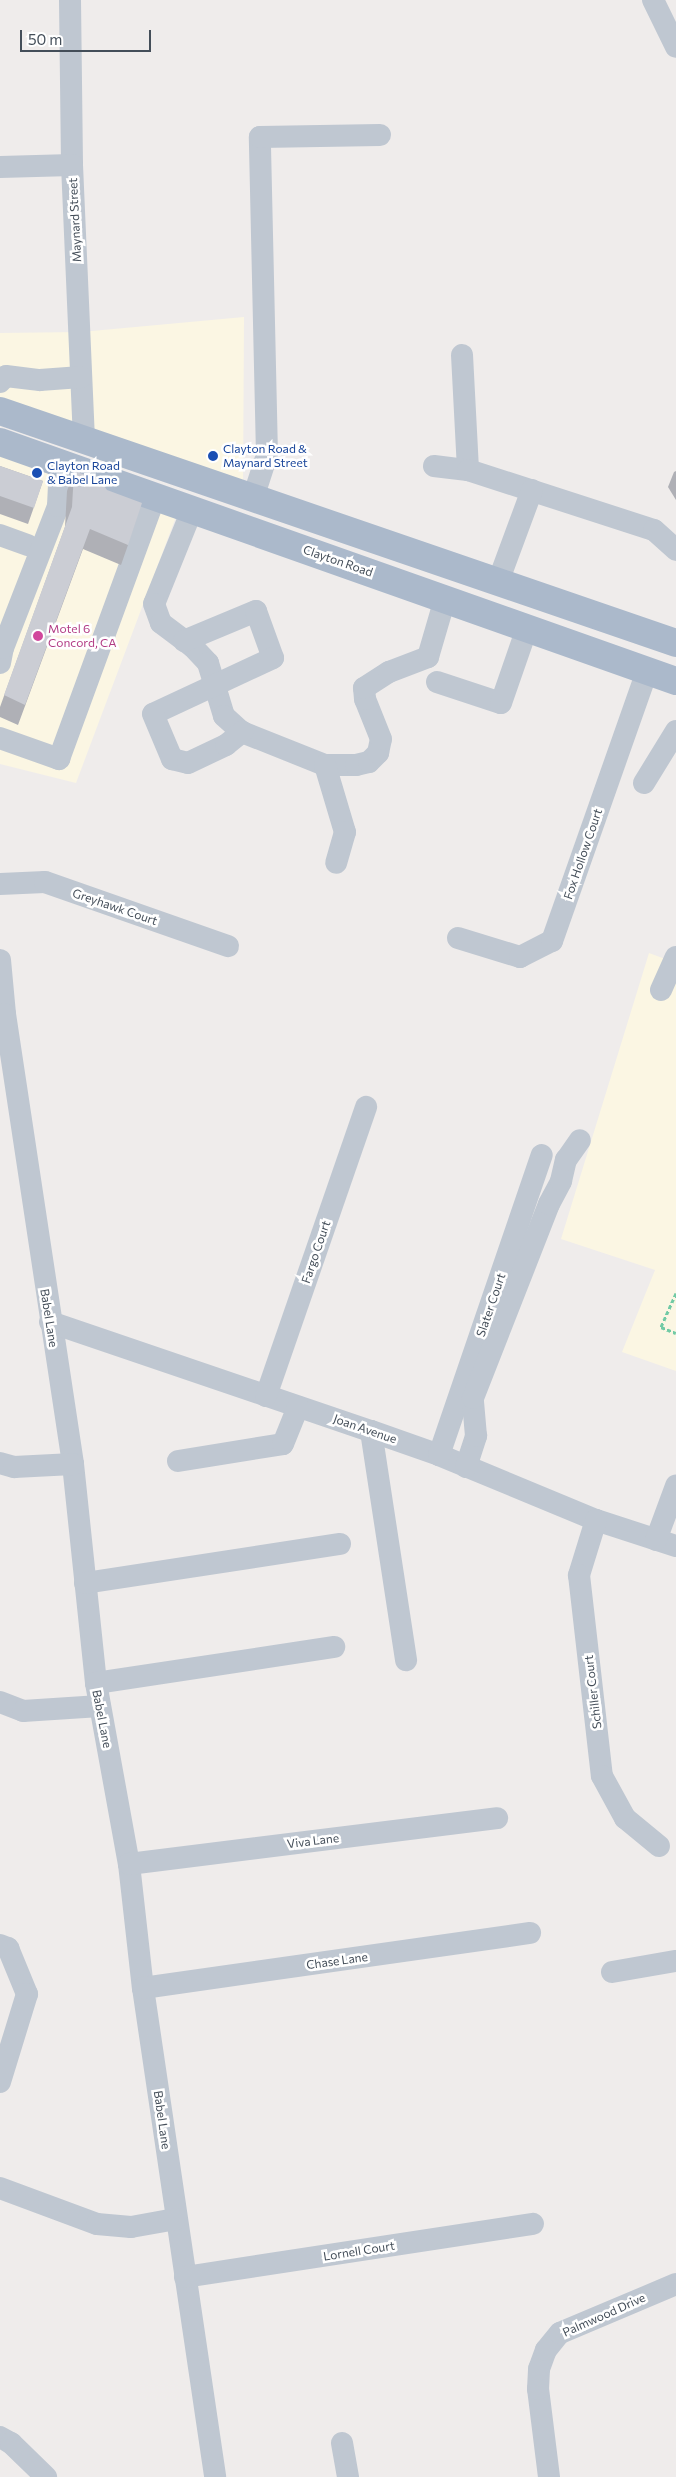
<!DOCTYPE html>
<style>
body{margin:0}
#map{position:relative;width:676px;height:2477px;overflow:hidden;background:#efeceb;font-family:Commissioner,sans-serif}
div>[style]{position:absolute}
.commercial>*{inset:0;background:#fbf6e3}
.path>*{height:3px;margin-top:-1.5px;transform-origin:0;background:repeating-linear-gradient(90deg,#71caa5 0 4px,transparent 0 6.5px)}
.minor>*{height:22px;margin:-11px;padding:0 11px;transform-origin:11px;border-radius:11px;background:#bfc7d1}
.major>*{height:28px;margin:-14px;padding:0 14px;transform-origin:14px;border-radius:14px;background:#abb9cb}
.wall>*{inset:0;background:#afb0b6}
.building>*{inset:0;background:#cbcdd4}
.dots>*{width:14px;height:14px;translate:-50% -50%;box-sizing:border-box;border:2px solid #fff;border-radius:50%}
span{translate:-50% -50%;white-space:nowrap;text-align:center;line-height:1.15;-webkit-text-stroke:5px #fff;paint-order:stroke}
.street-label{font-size:12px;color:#444e59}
.transit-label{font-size:12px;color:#164399}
.left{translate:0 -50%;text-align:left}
.hotel-label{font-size:12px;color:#b23c85}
.scale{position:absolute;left:20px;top:30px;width:131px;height:22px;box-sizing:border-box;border:2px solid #444e59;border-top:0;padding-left:6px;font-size:15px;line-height:18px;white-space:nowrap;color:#444e59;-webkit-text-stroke:4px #fff;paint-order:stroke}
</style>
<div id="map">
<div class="commercial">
<div style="clip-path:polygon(244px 317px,243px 494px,0 411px,0 333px,81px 332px)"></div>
<div style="clip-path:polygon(0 442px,180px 506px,76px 783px,0 764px)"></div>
<div style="clip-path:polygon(649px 953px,676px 963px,676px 1371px,622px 1352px,655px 1270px,561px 1239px)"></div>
</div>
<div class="path">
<div style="left:676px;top:1293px;width:37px;rotate:114deg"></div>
<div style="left:661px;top:1327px;width:16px;rotate:22deg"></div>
</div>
<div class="minor">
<div style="left:70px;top:0;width:165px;rotate:89.3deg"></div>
<div style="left:72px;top:165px;width:275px;rotate:87.5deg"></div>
<div style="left:653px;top:0;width:52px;rotate:63.9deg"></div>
<div style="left:0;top:167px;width:72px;rotate:-1.6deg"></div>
<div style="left:462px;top:355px;width:115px;rotate:87deg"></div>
<div style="left:0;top:382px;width:8px;rotate:-45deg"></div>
<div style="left:6px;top:376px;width:34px;rotate:7deg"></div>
<div style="left:40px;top:380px;width:41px;rotate:-4.2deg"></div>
<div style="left:434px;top:466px;width:34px;rotate:7deg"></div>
<div style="left:468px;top:470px;width:195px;rotate:17.9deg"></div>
<div style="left:654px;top:530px;width:30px;rotate:42deg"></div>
<div style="left:253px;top:498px;width:45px;rotate:-72deg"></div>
<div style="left:267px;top:455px;width:318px;rotate:-91.3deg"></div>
<div style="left:260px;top:137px;width:120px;rotate:-1deg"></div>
<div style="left:192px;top:510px;width:101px;rotate:112deg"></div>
<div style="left:154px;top:604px;width:20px;rotate:70deg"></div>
<div style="left:161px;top:623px;width:40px;rotate:37deg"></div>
<div style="left:193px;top:647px;width:22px;rotate:47deg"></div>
<div style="left:208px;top:663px;width:55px;rotate:73.2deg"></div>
<div style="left:224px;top:716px;width:24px;rotate:42deg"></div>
<div style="left:242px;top:732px;width:89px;rotate:21.7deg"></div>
<div style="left:325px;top:765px;width:31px"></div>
<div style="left:356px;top:765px;width:13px;rotate:-13deg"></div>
<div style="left:369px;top:762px;width:13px;rotate:-45deg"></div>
<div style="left:378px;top:753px;width:14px;rotate:-78deg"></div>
<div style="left:381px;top:739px;width:43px;rotate:-111.8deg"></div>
<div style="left:365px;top:699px;width:11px;rotate:-95deg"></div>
<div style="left:364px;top:688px;width:30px;rotate:-33deg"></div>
<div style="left:389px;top:672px;width:42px;rotate:-21deg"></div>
<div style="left:428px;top:657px;width:60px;rotate:-73.7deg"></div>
<div style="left:0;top:535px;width:30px;rotate:20deg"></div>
<div style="left:498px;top:582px;width:98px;rotate:-69.7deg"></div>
<div style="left:184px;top:641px;width:78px;rotate:-22.6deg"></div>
<div style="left:256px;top:611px;width:50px;rotate:70.1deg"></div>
<div style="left:273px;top:658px;width:132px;rotate:155deg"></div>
<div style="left:153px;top:714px;width:49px;rotate:67.1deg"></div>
<div style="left:172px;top:759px;width:16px;rotate:14deg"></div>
<div style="left:188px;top:763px;width:42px;rotate:-25.3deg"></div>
<div style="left:226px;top:745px;width:21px;rotate:-39deg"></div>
<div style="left:0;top:663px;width:15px;rotate:-79deg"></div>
<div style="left:3px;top:648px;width:152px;rotate:-68.8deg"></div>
<div style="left:58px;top:506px;width:43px;rotate:-87.3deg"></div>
<div style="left:437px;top:682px;width:67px;rotate:18.2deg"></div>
<div style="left:501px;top:703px;width:79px;rotate:-70.9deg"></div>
<div style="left:0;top:738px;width:63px;rotate:19.6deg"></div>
<div style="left:59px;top:759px;width:279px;rotate:-69.9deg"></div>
<div style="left:325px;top:765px;width:70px;rotate:73.4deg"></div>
<div style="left:345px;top:832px;width:32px;rotate:106deg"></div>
<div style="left:644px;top:783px;width:61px;rotate:-58.4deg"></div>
<div style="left:0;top:884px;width:45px;rotate:-2.5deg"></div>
<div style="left:45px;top:882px;width:194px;rotate:19.3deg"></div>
<div style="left:458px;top:938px;width:65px;rotate:17deg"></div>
<div style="left:520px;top:957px;width:36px;rotate:-27deg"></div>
<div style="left:552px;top:941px;width:286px;rotate:-70.6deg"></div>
<div style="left:0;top:960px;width:54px;rotate:84.7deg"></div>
<div style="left:5px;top:1014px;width:455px;rotate:81.4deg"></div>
<div style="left:73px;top:1464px;width:220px;rotate:84deg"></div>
<div style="left:96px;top:1683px;width:184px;rotate:79.7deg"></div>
<div style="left:129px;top:1864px;width:125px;rotate:83.6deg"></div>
<div style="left:143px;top:1988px;width:494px;rotate:81.6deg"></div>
<div style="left:661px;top:990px;width:36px;rotate:-66deg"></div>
<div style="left:50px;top:1322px;width:339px;rotate:18.8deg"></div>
<div style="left:371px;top:1431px;width:72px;rotate:19.4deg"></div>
<div style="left:439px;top:1455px;width:170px;rotate:22.5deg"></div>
<div style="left:596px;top:1520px;width:84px;rotate:18deg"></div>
<div style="left:266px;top:1396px;width:306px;rotate:-70.9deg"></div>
<div style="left:371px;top:1431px;width:232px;rotate:81.3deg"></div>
<div style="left:439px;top:1455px;width:317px;rotate:-71.1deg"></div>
<div style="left:178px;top:1461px;width:106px;rotate:-9.2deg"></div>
<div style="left:283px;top:1444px;width:40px;rotate:-68deg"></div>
<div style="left:0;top:1463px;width:15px;rotate:16deg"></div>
<div style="left:14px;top:1467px;width:59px;rotate:-2.9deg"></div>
<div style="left:466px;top:1467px;width:33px;rotate:-72deg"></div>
<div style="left:476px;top:1436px;width:38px;rotate:-95deg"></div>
<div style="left:473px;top:1398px;width:208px;rotate:-68.6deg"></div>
<div style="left:549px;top:1204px;width:26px;rotate:-62deg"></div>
<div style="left:561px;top:1181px;width:22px;rotate:-77deg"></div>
<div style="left:566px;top:1160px;width:24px;rotate:-55deg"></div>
<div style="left:596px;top:1520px;width:58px;rotate:107.2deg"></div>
<div style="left:579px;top:1575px;width:202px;rotate:83.5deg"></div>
<div style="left:602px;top:1776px;width:48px;rotate:61.3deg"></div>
<div style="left:625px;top:1818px;width:44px;rotate:39.5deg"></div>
<div style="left:656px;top:1540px;width:58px;rotate:-69.7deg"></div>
<div style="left:85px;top:1583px;width:258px;rotate:-8.7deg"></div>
<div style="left:96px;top:1683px;width:241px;rotate:-8.6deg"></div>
<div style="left:0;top:1702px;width:25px;rotate:21deg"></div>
<div style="left:23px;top:1711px;width:77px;rotate:-3.7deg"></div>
<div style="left:129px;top:1864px;width:371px;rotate:-7.1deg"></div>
<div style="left:0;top:1945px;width:9px;rotate:21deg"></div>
<div style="left:8px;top:1948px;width:50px;rotate:67.6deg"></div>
<div style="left:27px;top:1994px;width:92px;rotate:107.1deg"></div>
<div style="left:612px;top:1972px;width:65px;rotate:-9.8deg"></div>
<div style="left:143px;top:1988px;width:391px;rotate:-8.1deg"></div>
<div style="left:0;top:2188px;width:103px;rotate:20.4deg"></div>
<div style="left:97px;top:2224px;width:34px;rotate:5deg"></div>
<div style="left:131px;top:2227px;width:46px;rotate:-10.1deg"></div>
<div style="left:185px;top:2277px;width:352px;rotate:-8.7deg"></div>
<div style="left:0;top:2437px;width:13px;rotate:29deg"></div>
<div style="left:11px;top:2443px;width:49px;rotate:44.2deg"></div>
<div style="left:342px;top:2443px;width:35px;rotate:80deg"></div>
<div style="left:549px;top:2477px;width:89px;rotate:-97.1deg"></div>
<div style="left:538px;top:2389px;width:20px;rotate:-87deg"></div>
<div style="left:539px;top:2369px;width:20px;rotate:-70deg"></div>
<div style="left:546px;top:2350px;width:22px;rotate:-51deg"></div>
<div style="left:560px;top:2333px;width:126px;rotate:-22.9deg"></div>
</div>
<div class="major">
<div style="left:0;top:411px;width:715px;rotate:18.94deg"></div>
<div style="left:0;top:442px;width:717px;rotate:19.47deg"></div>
</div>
<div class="wall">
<div style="clip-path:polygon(0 466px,43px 481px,28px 524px,0 514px)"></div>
<div style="clip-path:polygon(74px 471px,128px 545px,121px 565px,83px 549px,18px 725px,0 717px,0 707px,65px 527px,67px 491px)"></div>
<div style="clip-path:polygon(676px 471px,676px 500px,668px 487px,674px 472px)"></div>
</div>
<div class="building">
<div style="clip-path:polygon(0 466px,43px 481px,34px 508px,0 496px)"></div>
<div style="clip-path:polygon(74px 471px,100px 480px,107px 490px,142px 503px,128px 545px,90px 529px,25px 705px,4px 695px,72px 507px)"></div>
</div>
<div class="dots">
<div style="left:213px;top:456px;background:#1a4fb4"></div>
<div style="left:37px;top:473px;background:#1a4fb4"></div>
<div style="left:38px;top:636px;background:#d1479c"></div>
</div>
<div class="street-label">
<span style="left:75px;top:220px;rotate:-93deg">Maynard Street</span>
<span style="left:338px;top:561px;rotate:19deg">Clayton Road</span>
<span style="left:583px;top:854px;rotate:-71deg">Fox Hollow Court</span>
<span style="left:115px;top:907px;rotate:19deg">Greyhawk Court</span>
<span style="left:316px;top:1252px;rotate:-71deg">Fargo Court</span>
<span style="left:491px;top:1305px;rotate:-71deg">Slater Court</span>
<span style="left:49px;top:1318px;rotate:81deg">Babel Lane</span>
<span style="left:365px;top:1429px;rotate:19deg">Joan Avenue</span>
<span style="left:593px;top:1692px;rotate:-97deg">Schiller Court</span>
<span style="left:102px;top:1719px;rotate:79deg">Babel Lane</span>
<span style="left:313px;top:1841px;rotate:-7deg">Viva Lane</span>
<span style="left:337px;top:1961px;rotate:-8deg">Chase Lane</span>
<span style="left:162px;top:2120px;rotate:82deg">Babel Lane</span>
<span style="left:359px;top:2251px;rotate:-9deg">Lornell Court</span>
<span style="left:604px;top:2315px;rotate:-24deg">Palmwood Drive</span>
</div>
<div class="transit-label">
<span class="left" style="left:223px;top:456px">Clayton Road &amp;<br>Maynard Street</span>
<span class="left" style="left:47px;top:473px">Clayton Road<br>&amp; Babel Lane</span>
</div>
<div class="hotel-label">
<span class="left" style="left:48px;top:636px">Motel 6<br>Concord, CA</span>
</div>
<div class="scale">50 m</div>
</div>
